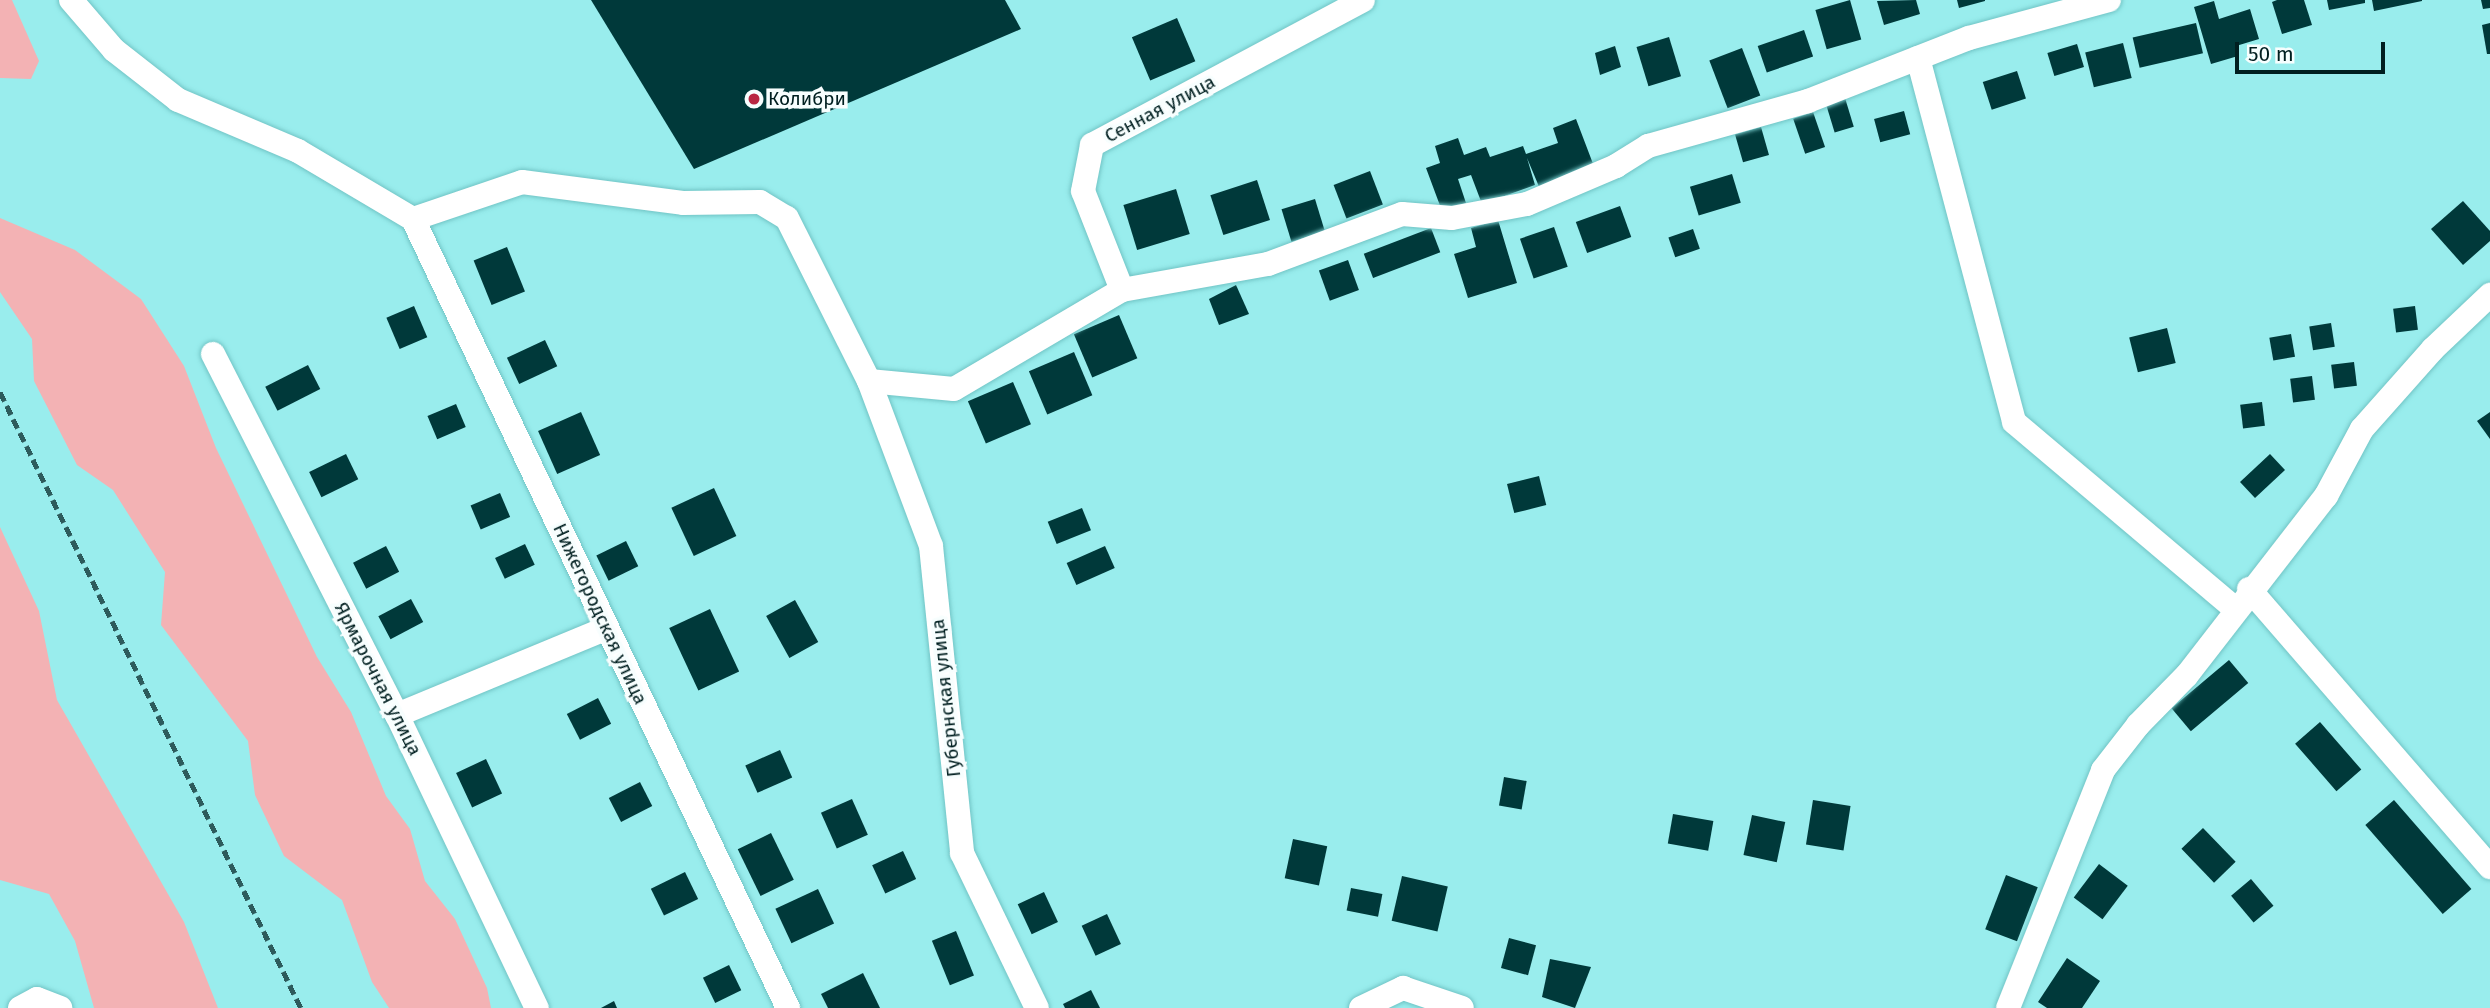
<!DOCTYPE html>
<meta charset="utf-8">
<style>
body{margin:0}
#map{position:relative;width:2490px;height:1008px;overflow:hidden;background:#99eded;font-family:"Fira Sans",sans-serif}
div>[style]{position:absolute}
.green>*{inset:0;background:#f3b2b4}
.building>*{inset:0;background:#00393a;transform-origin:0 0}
.roads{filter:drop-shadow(0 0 2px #71c4c5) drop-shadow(0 0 2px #71c4c5)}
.minor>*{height:24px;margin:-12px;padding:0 12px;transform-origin:12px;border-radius:12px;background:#fff}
.rail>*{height:5px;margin-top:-2.5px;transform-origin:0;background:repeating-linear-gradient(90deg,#2d5b5c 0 10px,transparent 0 15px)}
.dots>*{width:19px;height:19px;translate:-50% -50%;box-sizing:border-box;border:4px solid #f7fefe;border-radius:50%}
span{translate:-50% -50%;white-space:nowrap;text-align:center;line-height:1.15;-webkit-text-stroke:7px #f7fefe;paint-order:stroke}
.poi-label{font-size:19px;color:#001f20}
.left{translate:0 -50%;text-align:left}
.street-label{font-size:19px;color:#001f20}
.scale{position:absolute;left:2235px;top:42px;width:150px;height:32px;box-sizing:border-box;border:4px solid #001f20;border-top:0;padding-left:9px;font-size:21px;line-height:24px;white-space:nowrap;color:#001f20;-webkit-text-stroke:5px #f7fefe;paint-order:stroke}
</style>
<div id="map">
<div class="green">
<div style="clip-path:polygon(0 0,12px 0,39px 61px,31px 79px,0 78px)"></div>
<div style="clip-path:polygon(0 218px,75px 250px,141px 299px,184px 366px,216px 448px,317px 657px,351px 712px,386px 796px,410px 829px,425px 881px,455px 919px,487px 988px,491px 1008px,389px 1008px,372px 982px,342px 900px,284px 856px,255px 795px,248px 741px,161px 625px,165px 572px,113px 490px,77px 465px,34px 381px,32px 339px,0 292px)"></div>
<div style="clip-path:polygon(0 527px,39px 611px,57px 700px,184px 922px,218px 1008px,94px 1008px,75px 941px,49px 894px,0 880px)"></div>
</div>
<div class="building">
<div style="clip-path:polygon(591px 0,1005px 0,1021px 29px,694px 169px)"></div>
<div style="left:1850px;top:0;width:41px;height:36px;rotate:74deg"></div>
<div style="clip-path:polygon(1916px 0,1920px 14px,1884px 25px,1877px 1px)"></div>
<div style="clip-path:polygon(1957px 0,1985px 0,1985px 1px,1959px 8px)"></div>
<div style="clip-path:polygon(2277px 0,2304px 0,2312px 25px,2282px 34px,2272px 2px)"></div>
<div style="clip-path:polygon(2327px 0,2365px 0,2365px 3px,2329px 10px)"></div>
<div style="clip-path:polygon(2372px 0,2422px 0,2422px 1px,2374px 11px)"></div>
<div style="clip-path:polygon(2481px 0,2490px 0,2490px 8px,2483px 9px)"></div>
<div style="clip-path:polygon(2214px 1px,2219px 19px,2250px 9px,2259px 39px,2236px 46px,2238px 56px,2211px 64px,2194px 7px)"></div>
<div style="left:1177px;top:18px;width:47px;height:49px;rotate:67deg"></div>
<div style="left:2196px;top:23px;width:31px;height:65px;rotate:77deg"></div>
<div style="clip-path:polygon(2490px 23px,2490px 54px,2487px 54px,2482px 25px)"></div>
<div style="left:1804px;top:30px;width:28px;height:49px;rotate:71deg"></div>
<div style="left:1669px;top:37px;width:41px;height:34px;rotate:73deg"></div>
<div style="left:2123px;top:43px;width:36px;height:39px;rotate:76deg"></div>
<div style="left:2077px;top:44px;width:24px;height:31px;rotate:73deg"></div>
<div style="clip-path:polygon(1615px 46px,1621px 67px,1600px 75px,1595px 53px)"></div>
<div style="left:1742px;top:48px;width:51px;height:35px;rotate:69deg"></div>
<div style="left:2017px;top:71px;width:29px;height:36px;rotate:72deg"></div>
<div style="left:1845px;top:98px;width:30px;height:20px;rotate:73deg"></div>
<div style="left:1904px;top:111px;width:24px;height:31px;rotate:75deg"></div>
<div style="left:1813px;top:112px;width:37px;height:21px;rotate:71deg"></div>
<div style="clip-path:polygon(1576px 119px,1595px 169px,1540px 189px,1527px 158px,1535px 185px,1482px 204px,1471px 175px,1458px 179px,1466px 203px,1442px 211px,1426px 168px,1440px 163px,1435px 146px,1458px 138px,1464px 155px,1486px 147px,1490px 157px,1523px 146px,1526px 154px,1558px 143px,1553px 128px)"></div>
<div style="left:1761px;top:127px;width:29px;height:27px;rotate:74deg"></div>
<div style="left:1370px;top:171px;width:36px;height:39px;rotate:69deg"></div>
<div style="left:1732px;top:174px;width:30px;height:44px;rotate:73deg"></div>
<div style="left:1257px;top:180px;width:42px;height:49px;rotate:72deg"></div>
<div style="left:1176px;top:189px;width:47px;height:55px;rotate:73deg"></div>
<div style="left:1315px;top:199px;width:34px;height:35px;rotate:73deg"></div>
<div style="clip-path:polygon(2463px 201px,2490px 231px,2490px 241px,2463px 265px,2431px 229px)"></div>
<div style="left:1620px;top:206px;width:33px;height:47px;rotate:70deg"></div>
<div style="clip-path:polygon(1498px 220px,1517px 283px,1468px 298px,1454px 254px,1476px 247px,1471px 228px)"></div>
<div style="left:1554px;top:227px;width:42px;height:36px;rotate:71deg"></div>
<div style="left:1431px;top:228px;width:26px;height:72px;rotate:69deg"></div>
<div style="left:1693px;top:229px;width:21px;height:26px;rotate:71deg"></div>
<div style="left:507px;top:247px;width:48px;height:36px;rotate:68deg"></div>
<div style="left:1348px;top:260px;width:32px;height:31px;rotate:70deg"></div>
<div style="clip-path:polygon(1236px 285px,1249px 314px,1219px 325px,1209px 299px)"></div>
<div style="left:414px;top:306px;width:34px;height:30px;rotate:67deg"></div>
<div style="left:2415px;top:306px;width:24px;height:22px;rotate:83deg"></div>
<div style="left:1119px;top:315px;width:47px;height:49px;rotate:67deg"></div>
<div style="left:2331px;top:323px;width:24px;height:22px;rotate:81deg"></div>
<div style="left:2167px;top:328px;width:36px;height:39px;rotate:76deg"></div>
<div style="left:2291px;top:334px;width:23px;height:22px;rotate:80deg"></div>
<div style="left:545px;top:340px;width:29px;height:42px;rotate:65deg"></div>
<div style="left:1074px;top:352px;width:47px;height:49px;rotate:67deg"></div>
<div style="left:2354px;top:362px;width:24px;height:23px;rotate:83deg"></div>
<div style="left:308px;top:365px;width:27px;height:48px;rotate:63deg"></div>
<div style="left:2312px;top:376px;width:24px;height:22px;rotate:83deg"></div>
<div style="left:1013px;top:382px;width:46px;height:49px;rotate:67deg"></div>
<div style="left:2262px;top:402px;width:24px;height:22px;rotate:83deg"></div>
<div style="left:456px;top:404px;width:25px;height:31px;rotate:67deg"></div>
<div style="left:581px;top:412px;width:47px;height:47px;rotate:66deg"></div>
<div style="clip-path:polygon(2490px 412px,2490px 439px,2477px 421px)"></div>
<div style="left:346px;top:454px;width:28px;height:41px;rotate:64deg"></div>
<div style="left:2270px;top:454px;width:22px;height:41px;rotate:47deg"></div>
<div style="left:1539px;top:476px;width:30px;height:33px;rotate:76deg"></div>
<div style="left:714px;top:488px;width:53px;height:47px;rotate:65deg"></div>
<div style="left:500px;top:493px;width:26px;height:32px;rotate:67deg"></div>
<div style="left:1082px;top:508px;width:24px;height:37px;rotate:68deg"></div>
<div style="left:626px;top:541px;width:28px;height:33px;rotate:64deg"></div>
<div style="left:525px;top:544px;width:23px;height:33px;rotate:65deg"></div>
<div style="left:386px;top:546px;width:29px;height:37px;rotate:63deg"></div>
<div style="left:1105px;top:546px;width:24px;height:42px;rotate:66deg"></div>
<div style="left:411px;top:599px;width:26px;height:37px;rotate:62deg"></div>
<div style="left:795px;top:600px;width:48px;height:33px;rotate:61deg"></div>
<div style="left:710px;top:609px;width:69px;height:45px;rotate:65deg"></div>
<div style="left:2229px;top:660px;width:30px;height:75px;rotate:50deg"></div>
<div style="left:598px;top:698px;width:29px;height:35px;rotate:63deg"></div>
<div style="left:2320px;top:722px;width:63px;height:33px;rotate:49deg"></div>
<div style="left:780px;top:750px;width:30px;height:38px;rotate:66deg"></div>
<div style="left:486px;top:759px;width:38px;height:33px;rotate:65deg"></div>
<div style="left:1504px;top:777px;width:23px;height:29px;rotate:10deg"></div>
<div style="left:640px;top:782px;width:27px;height:35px;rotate:63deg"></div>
<div style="left:852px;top:799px;width:39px;height:34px;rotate:66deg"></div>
<div style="left:1813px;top:800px;width:38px;height:45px;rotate:9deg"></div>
<div style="left:2394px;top:800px;width:118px;height:38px;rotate:49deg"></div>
<div style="left:1673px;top:814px;width:41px;height:30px;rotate:10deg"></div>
<div style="left:1752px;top:815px;width:34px;height:41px;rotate:12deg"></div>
<div style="left:2203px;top:828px;width:47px;height:30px;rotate:46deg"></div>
<div style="left:771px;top:833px;width:52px;height:37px;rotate:64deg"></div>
<div style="left:1293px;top:839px;width:35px;height:40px;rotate:12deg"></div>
<div style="left:903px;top:851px;width:31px;height:34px;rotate:65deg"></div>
<div style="left:2099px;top:864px;width:36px;height:42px;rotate:37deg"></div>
<div style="left:685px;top:872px;width:30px;height:38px;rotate:64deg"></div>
<div style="left:2006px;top:875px;width:34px;height:58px;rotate:21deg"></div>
<div style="left:1402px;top:876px;width:47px;height:46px;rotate:13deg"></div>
<div style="left:2251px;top:879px;width:35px;height:26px;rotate:50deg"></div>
<div style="left:1351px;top:888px;width:32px;height:23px;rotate:11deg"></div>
<div style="left:818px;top:889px;width:38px;height:47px;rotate:65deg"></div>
<div style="left:1044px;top:892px;width:33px;height:29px;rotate:65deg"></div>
<div style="left:1107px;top:914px;width:33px;height:28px;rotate:65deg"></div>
<div style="left:956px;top:931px;width:48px;height:26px;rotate:68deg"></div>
<div style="left:1509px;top:938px;width:28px;height:31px;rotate:15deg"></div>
<div style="clip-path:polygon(2067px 958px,2100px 981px,2082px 1008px,2047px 1008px,2038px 1002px)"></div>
<div style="clip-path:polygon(1550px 959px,1591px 967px,1575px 1008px,1542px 997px)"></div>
<div style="left:729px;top:965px;width:28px;height:29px;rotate:64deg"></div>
<div style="clip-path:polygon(863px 973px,880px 1008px,828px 1008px,821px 994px)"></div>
<div style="clip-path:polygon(1091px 990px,1100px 1008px,1065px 1008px,1063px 1004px)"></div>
<div style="clip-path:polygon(614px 1001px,617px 1008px,601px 1008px)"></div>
</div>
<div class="roads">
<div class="minor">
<div style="left:71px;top:0;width:66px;rotate:49.3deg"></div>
<div style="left:114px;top:50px;width:81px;rotate:38deg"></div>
<div style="left:178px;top:100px;width:130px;rotate:23deg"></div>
<div style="left:298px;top:151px;width:134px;rotate:30.6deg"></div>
<div style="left:413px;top:219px;width:115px;rotate:-18.7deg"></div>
<div style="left:522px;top:182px;width:162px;rotate:7.4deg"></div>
<div style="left:683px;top:203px;width:77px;rotate:-0.7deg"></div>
<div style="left:760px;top:202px;width:31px;rotate:31deg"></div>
<div style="left:787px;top:218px;width:182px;rotate:63.3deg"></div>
<div style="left:869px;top:381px;width:85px;rotate:5.4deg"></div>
<div style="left:954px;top:389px;width:195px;rotate:-30.5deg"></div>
<div style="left:1122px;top:290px;width:148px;rotate:-10.1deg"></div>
<div style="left:1268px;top:264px;width:143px;rotate:-20.5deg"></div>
<div style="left:1402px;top:214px;width:50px;rotate:4.6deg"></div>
<div style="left:1452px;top:218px;width:76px;rotate:-10.6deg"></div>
<div style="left:1527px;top:204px;width:97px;rotate:-23.1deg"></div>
<div style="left:1616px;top:166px;width:38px;rotate:-32deg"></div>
<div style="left:1648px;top:146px;width:166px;rotate:-15.7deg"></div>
<div style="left:1808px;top:101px;width:173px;rotate:-21.4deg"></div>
<div style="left:1969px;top:38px;width:145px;rotate:-15.2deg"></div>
<div style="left:1918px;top:58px;width:376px;rotate:75.2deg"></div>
<div style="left:2014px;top:422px;width:289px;rotate:40.2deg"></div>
<div style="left:413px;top:219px;width:874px;rotate:64.58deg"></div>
<div style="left:1122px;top:290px;width:106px;rotate:-111.5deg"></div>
<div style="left:1083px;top:191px;width:47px;rotate:-78.9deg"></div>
<div style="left:1092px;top:145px;width:307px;rotate:-28.1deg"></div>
<div style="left:213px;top:354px;width:405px;rotate:63deg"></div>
<div style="left:397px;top:715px;width:325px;rotate:64.5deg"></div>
<div style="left:869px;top:381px;width:176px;rotate:69.4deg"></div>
<div style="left:931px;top:546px;width:309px;rotate:84.2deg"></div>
<div style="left:962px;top:853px;width:172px;rotate:64.2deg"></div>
<div style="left:2249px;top:589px;width:368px;rotate:49.1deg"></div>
<div style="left:397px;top:715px;width:227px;rotate:-22.5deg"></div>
<div style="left:20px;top:1008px;width:19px;rotate:-28deg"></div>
<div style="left:37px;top:999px;width:25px;rotate:21deg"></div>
<div style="left:1361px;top:1008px;width:47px;rotate:-25.5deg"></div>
<div style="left:1403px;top:988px;width:62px;rotate:18.7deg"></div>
<div style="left:2008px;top:1008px;width:256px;rotate:-68.2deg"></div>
<div style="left:2103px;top:770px;width:57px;rotate:-52.1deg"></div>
<div style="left:2138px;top:725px;width:70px;rotate:-45.6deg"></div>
<div style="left:2187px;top:675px;width:227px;rotate:-52.2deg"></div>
<div style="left:2326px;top:496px;width:76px;rotate:-61.8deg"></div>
<div style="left:2362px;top:429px;width:107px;rotate:-48.4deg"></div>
<div style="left:2433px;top:349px;width:79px;rotate:-43.5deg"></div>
</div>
</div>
<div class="rail">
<div style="left:0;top:392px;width:686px;rotate:63.96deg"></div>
</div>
<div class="dots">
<div style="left:754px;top:99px;background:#b92743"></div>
</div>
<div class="poi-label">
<span class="left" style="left:768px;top:99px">Колибри</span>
</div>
<div class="street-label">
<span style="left:1160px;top:109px;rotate:-28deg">Сенная улица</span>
<span style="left:600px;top:614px;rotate:65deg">Нижегородская улица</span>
<span style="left:378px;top:679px;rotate:63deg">Ярмарочная улица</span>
<span style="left:946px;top:698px;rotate:-96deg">Губернская улица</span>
</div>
<div class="scale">50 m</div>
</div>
